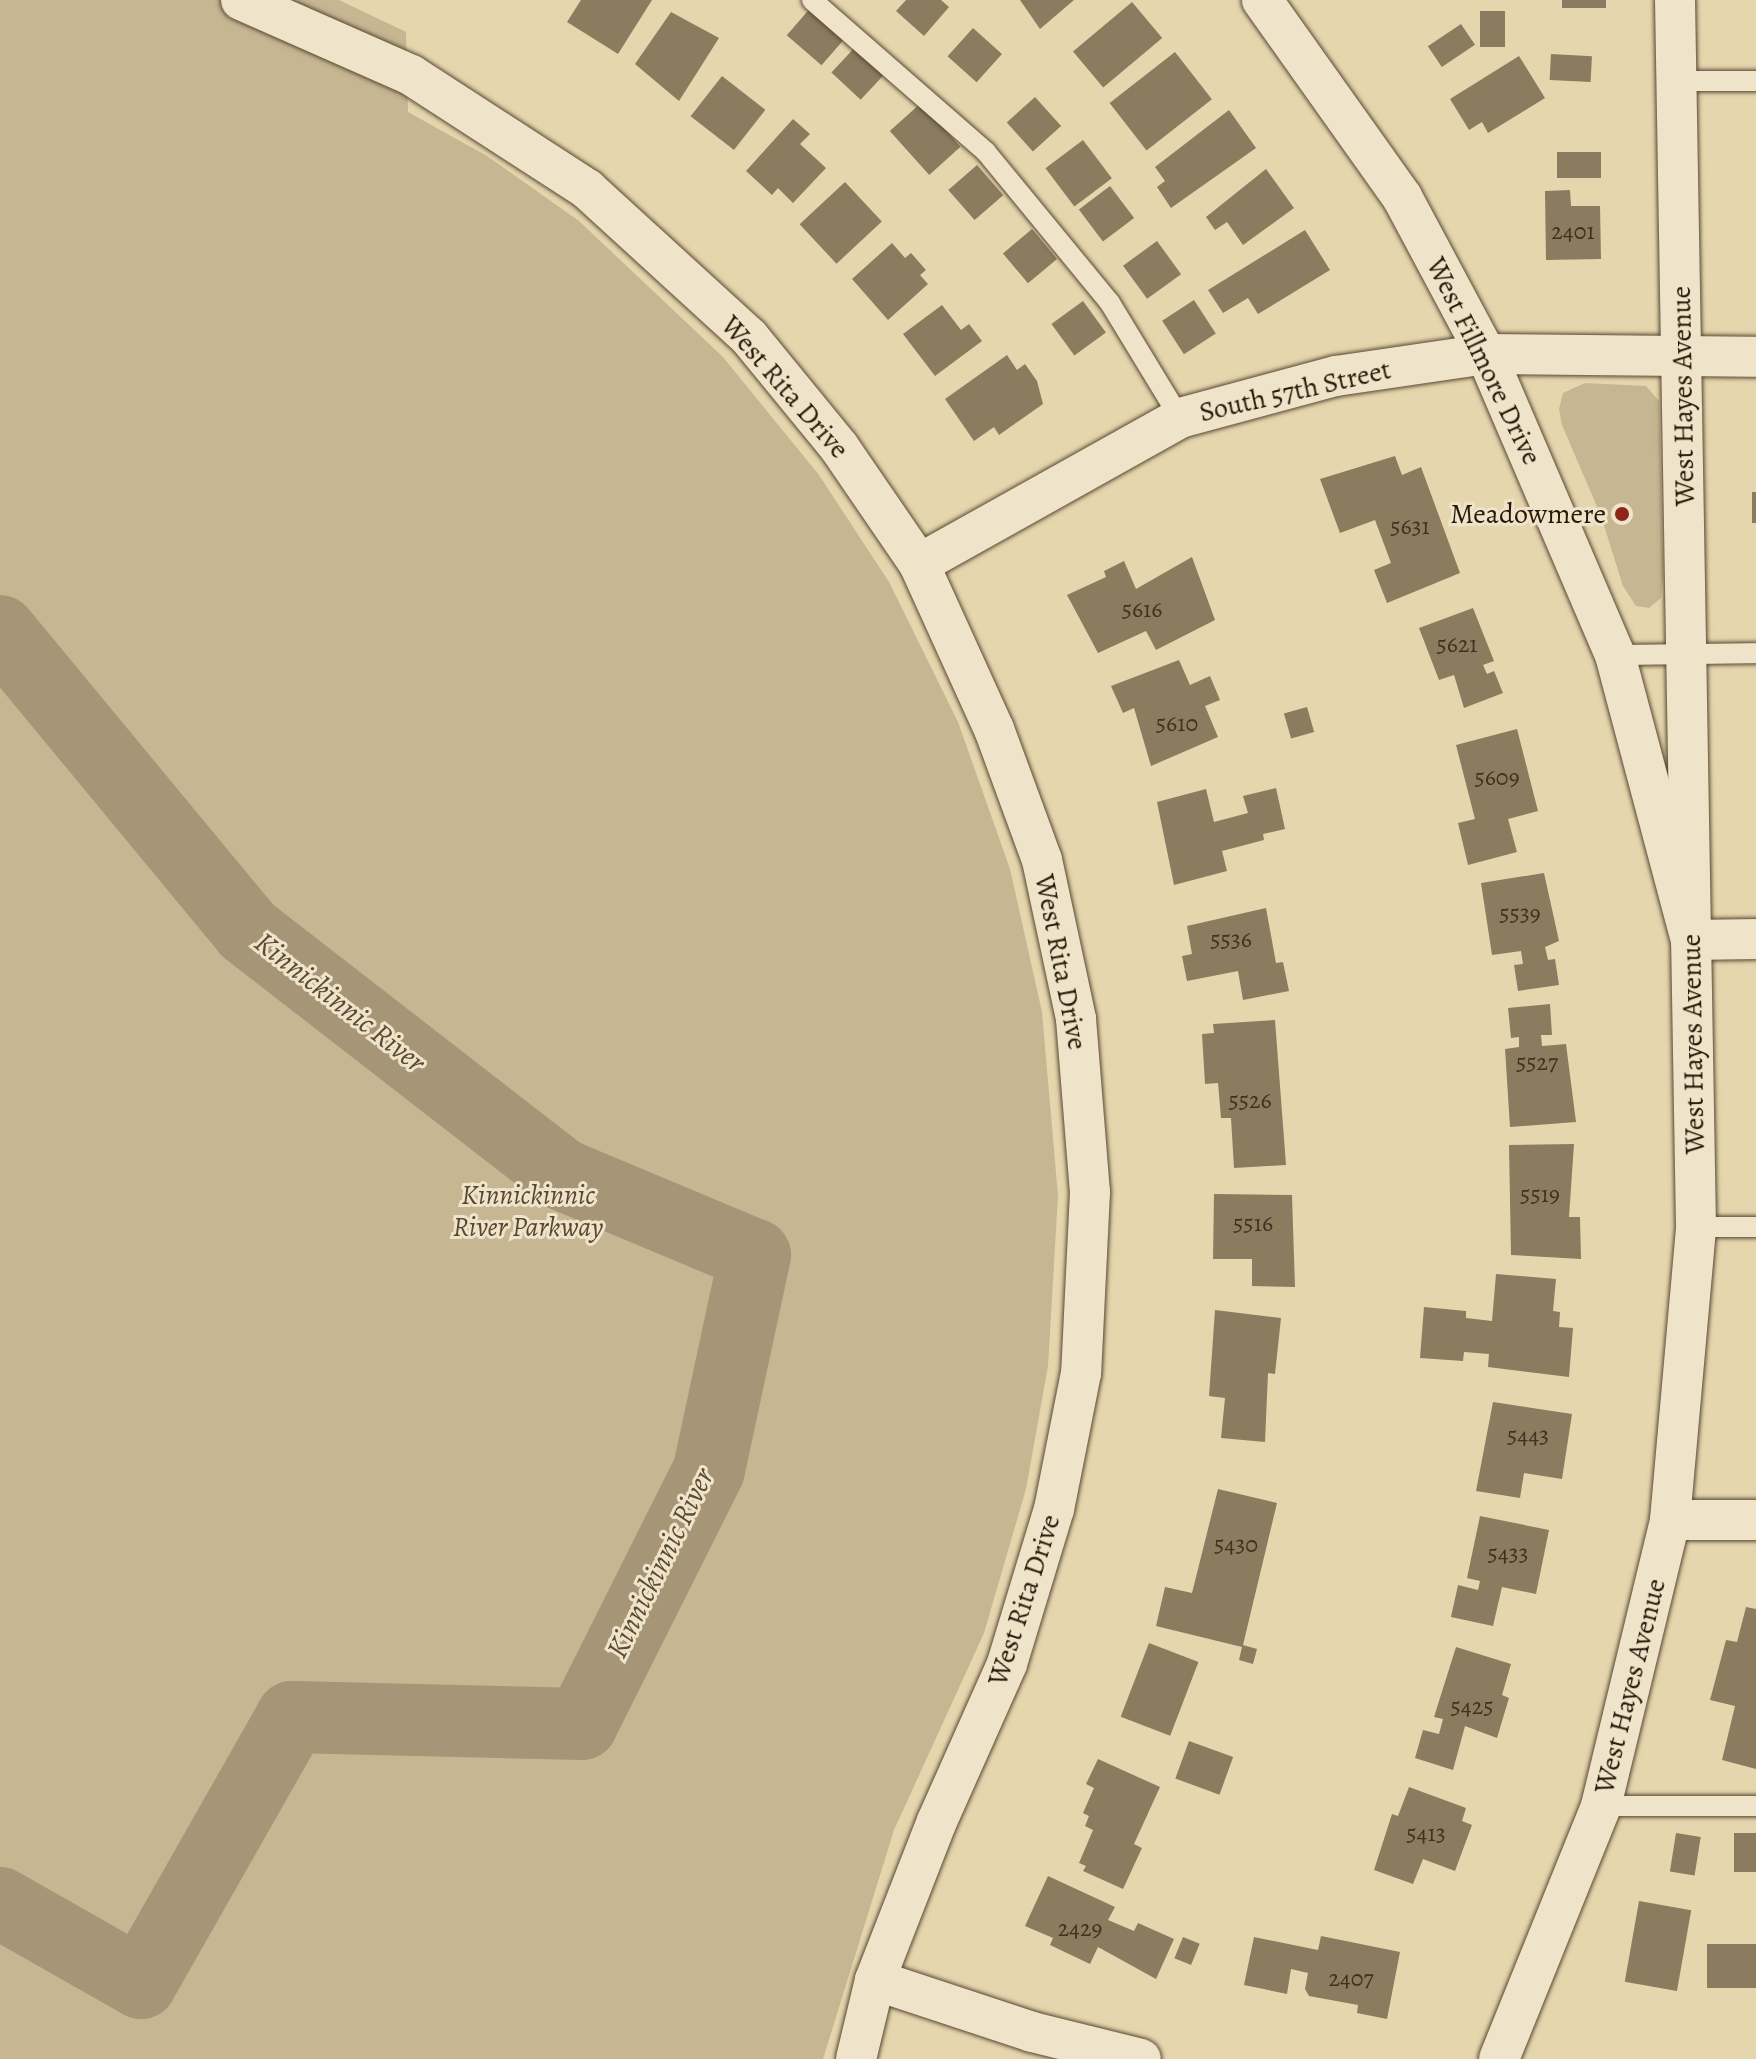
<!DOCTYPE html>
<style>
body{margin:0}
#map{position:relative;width:1756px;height:2059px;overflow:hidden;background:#e6d6ad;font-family:Alegreya,serif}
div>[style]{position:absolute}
.green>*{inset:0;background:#c6b691}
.river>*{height:72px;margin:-36px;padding:0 36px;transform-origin:36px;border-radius:36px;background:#a69576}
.building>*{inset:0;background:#8b7b5f;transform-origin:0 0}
.roads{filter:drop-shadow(0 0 2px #584833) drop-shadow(0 0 2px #584833)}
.service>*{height:20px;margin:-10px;padding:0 10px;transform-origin:10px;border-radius:10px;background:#efe4ca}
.minor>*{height:40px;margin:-20px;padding:0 20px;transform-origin:20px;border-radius:20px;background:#efe4ca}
.dots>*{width:22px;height:22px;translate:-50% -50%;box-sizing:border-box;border:4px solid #efe4ca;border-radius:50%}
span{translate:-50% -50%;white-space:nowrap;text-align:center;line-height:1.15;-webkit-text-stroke:6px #efe4ca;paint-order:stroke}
.number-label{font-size:24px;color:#42311f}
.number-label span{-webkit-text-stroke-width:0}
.street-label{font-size:28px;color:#29180a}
.poi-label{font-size:28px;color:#29180a}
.right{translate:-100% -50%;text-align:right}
.park-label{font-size:28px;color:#584732;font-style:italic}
.water-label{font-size:30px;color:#5b4a35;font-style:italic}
</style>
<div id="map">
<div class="green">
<div style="clip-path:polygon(0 0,339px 0,406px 32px,408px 112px,487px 156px,579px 221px,723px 357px,819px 475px,889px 582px,958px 722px,1010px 869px,1042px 1012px,1058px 1196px,1048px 1366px,1026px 1489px,984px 1633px,894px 1830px,823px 2059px,0 2059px)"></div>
<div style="clip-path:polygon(1585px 383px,1646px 386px,1659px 401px,1663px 575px,1661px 598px,1649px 608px,1636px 606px,1623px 586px,1601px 516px,1562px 425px,1559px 409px,1563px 393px)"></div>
</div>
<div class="river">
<div style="left:0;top:631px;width:388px;rotate:50.4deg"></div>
<div style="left:247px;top:930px;width:398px;rotate:37.8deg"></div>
<div style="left:561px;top:1174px;width:210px;rotate:22.7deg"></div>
<div style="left:755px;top:1255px;width:220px;rotate:102.1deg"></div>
<div style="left:709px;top:1470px;width:284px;rotate:116.6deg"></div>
<div style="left:582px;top:1724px;width:290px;rotate:-178.6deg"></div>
<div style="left:292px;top:1717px;width:306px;rotate:119.6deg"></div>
<div style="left:141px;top:1983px;width:162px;rotate:-150.4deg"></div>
</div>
<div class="building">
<div style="clip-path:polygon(581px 0,652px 0,618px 54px,567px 22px)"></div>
<div style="clip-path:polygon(906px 0,941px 0,949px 7px,924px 36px,896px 11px)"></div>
<div style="clip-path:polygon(1020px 0,1074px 0,1040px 29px)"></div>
<div style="left:1562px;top:0;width:44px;height:8px"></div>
<div style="left:1132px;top:2px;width:47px;height:77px;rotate:50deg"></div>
<div style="left:813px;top:5px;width:46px;height:40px;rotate:41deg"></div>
<div style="left:1480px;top:11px;width:25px;height:36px"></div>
<div style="clip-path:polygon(671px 12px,719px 38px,679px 101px,635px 64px)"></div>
<div style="left:1461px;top:24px;width:25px;height:40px;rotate:56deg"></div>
<div style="left:973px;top:28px;width:39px;height:38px;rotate:42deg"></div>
<div style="left:858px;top:44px;width:40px;height:39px;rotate:43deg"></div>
<div style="left:1175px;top:52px;width:60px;height:83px;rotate:52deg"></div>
<div style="left:1551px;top:54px;width:41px;height:26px;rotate:3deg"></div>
<div style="clip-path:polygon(1519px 56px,1545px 98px,1488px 133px,1482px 122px,1469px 130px,1450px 99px)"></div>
<div style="left:722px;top:76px;width:55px;height:51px;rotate:38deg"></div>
<div style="left:1035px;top:97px;width:39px;height:38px;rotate:48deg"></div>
<div style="left:921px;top:103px;width:59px;height:42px;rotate:48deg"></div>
<div style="clip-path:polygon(1229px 110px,1256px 148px,1171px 208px,1157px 187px,1165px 181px,1155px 167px)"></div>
<div style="clip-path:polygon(793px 119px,810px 134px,800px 144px,826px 168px,793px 203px,778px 188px,772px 195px,746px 171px)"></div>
<div style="left:1083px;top:140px;width:48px;height:47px;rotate:53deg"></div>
<div style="left:1601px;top:152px;width:26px;height:44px;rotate:90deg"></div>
<div style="left:977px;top:165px;width:40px;height:38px;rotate:49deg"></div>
<div style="clip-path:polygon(1266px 169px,1294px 208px,1243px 245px,1227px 222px,1215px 230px,1206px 217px)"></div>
<div style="left:845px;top:182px;width:54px;height:62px;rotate:47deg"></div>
<div style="left:1110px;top:186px;width:40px;height:39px;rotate:53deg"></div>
<div style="clip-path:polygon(1570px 190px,1571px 206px,1600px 206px,1601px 259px,1546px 260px,1545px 191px)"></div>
<div style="left:1032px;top:229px;width:39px;height:38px;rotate:50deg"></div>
<div style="clip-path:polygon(1305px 230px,1330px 270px,1258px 314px,1248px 298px,1223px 313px,1208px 290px)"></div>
<div style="left:1157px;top:241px;width:41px;height:42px;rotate:54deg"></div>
<div style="clip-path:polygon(892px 243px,905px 258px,911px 253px,926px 270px,920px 275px,928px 284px,888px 320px,852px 279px)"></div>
<div style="left:1194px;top:300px;width:40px;height:38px;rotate:57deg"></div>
<div style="left:1083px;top:301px;width:39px;height:39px;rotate:54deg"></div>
<div style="clip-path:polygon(942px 305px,961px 330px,969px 324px,982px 341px,935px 376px,903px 334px)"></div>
<div style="clip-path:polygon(1007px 355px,1017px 370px,1025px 364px,1037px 381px,1043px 404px,999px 435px,994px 427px,974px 441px,945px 399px)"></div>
<div style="clip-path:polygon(1395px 456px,1402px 475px,1421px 467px,1460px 573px,1387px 603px,1374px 570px,1391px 563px,1375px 520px,1340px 533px,1320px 479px)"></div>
<div style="left:1752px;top:492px;width:4px;height:31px"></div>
<div style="clip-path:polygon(1192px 557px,1215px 620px,1156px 650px,1146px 631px,1098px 653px,1067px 595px,1106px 577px,1104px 571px,1124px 561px,1136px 589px)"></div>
<div style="clip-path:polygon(1473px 608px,1494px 661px,1483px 665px,1487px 674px,1494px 671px,1503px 693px,1464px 708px,1454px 675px,1439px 680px,1419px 628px)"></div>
<div style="clip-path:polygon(1179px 660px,1190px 685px,1210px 676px,1220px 700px,1205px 706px,1218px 737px,1151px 766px,1134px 708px,1123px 713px,1111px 686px)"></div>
<div style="left:1307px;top:707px;width:26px;height:24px;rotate:74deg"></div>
<div style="clip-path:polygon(1517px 729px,1538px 811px,1508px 819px,1517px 852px,1468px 865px,1458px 823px,1475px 819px,1456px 745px)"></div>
<div style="clip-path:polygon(1276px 788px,1285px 829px,1263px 834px,1264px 840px,1222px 851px,1227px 871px,1174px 885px,1157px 802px,1206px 789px,1214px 822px,1248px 813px,1243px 796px)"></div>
<div style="clip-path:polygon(1544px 873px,1559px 941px,1545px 947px,1548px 960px,1555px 959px,1559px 985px,1518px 991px,1514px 965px,1523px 964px,1521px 951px,1492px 955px,1481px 883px)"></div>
<div style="clip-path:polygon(1266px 908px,1276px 963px,1283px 962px,1289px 991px,1243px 1000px,1238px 971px,1187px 981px,1182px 956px,1192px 954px,1187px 926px)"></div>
<div style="clip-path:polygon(1550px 1004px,1552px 1035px,1541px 1035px,1542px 1046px,1566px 1044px,1576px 1122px,1510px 1127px,1505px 1049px,1519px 1047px,1519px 1037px,1511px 1038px,1508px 1008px)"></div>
<div style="clip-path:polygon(1275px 1020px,1286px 1165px,1234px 1168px,1231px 1118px,1221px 1118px,1218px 1083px,1205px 1084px,1202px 1034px,1214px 1033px,1213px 1024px)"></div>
<div style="clip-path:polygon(1574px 1144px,1569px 1217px,1580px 1217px,1581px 1259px,1511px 1255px,1509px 1145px)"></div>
<div style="clip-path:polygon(1214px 1194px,1292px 1195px,1295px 1287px,1252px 1286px,1252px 1259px,1213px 1259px)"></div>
<div style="clip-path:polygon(1496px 1274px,1556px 1279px,1553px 1311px,1560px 1312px,1559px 1327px,1573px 1328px,1569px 1377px,1488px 1367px,1489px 1354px,1464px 1352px,1463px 1361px,1420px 1358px,1424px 1307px,1466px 1311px,1466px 1318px,1492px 1321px)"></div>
<div style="clip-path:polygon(1215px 1310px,1281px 1318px,1275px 1374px,1268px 1373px,1265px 1442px,1221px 1438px,1225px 1398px,1209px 1396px)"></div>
<div style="clip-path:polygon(1493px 1402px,1572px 1414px,1562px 1479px,1524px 1473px,1520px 1498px,1476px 1491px)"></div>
<div style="clip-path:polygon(1218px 1489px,1277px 1503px,1243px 1645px,1257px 1649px,1253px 1664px,1239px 1660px,1242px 1647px,1156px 1626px,1165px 1587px,1192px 1593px)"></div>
<div style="clip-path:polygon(1480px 1516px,1549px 1530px,1536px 1594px,1502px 1587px,1493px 1626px,1451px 1617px,1458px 1585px,1478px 1590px,1480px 1581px,1467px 1578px)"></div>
<div style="clip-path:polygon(1746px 1607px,1756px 1609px,1756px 1769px,1722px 1760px,1735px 1706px,1710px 1700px,1726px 1640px,1737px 1642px)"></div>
<div style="left:1149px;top:1643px;width:53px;height:79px;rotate:21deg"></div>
<div style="clip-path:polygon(1456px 1647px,1511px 1664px,1502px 1695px,1509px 1698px,1497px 1738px,1465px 1726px,1453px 1770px,1415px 1758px,1423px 1730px,1439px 1734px,1443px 1719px,1434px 1717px)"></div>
<div style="left:1189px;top:1741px;width:47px;height:40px;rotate:20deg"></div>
<div style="clip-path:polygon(1098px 1759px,1160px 1787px,1134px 1844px,1142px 1848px,1123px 1889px,1083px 1871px,1086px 1866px,1079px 1863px,1093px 1830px,1085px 1826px,1089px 1816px,1083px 1813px,1094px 1788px,1086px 1784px)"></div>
<div style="clip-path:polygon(1409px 1787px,1466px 1808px,1462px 1821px,1472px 1825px,1455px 1871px,1423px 1859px,1413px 1884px,1374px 1870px,1392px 1814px,1398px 1816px)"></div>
<div style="left:1676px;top:1833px;width:25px;height:39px;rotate:9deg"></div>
<div style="left:1756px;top:1833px;width:39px;height:22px;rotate:90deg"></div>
<div style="clip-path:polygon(1048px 1876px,1115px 1907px,1108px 1920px,1134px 1931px,1138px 1923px,1174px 1939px,1156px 1979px,1098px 1947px,1090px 1964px,1050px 1945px,1053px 1938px,1025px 1926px)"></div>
<div style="left:1639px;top:1901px;width:53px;height:82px;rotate:10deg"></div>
<div style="clip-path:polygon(1321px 1936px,1400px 1952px,1387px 2019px,1357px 2013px,1358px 2005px,1309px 1996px,1305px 1989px,1308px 1973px,1291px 1969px,1287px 1994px,1244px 1985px,1254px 1937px,1318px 1950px)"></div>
<div style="left:1183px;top:1937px;width:18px;height:23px;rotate:22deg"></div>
<div style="left:1707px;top:1944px;width:49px;height:44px"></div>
</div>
<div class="roads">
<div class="service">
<div style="left:812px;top:0;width:231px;rotate:41.1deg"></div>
<div style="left:986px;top:152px;width:195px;rotate:50.6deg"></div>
<div style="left:1110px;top:303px;width:135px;rotate:58.7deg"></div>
<div style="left:1676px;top:81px;width:80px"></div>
<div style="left:1615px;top:655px;width:141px;rotate:-0.8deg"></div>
<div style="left:1696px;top:1227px;width:60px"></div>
<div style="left:1601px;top:1806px;width:155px"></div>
</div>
<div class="minor">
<div style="left:241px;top:0;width:186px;rotate:23.8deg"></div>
<div style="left:411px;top:75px;width:210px;rotate:32.9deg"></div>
<div style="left:587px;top:189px;width:219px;rotate:42.4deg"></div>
<div style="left:749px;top:337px;width:142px;rotate:50.7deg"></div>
<div style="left:839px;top:447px;width:142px;rotate:55.6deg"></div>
<div style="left:919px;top:564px;width:181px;rotate:65.6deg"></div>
<div style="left:994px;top:729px;width:140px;rotate:69.9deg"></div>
<div style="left:1042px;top:860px;width:163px;rotate:77.9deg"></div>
<div style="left:1076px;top:1019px;width:174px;rotate:85.4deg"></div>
<div style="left:1090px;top:1192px;width:181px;rotate:92.8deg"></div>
<div style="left:1081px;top:1373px;width:139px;rotate:101.2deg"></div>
<div style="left:1054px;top:1509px;width:162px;rotate:106.9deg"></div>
<div style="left:1007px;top:1664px;width:172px;rotate:114deg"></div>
<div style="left:937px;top:1821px;width:171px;rotate:111.3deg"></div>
<div style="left:875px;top:1980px;width:81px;rotate:103.5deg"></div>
<div style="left:1262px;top:0;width:242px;rotate:54.6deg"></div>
<div style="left:1402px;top:197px;width:178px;rotate:61.9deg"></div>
<div style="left:1486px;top:354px;width:327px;rotate:66.8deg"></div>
<div style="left:1615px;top:655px;width:295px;rotate:75.1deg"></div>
<div style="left:1691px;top:940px;width:65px;rotate:-0.9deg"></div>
<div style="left:919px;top:564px;width:299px;rotate:-29.2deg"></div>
<div style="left:1180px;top:418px;width:162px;rotate:-15.1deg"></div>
<div style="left:1336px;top:376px;width:152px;rotate:-8.3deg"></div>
<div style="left:1486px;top:354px;width:270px;rotate:0.6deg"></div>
<div style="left:1670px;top:1520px;width:86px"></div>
<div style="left:875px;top:1980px;width:165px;rotate:18.3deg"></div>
<div style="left:1032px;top:2032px;width:112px;rotate:13.9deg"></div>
<div style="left:1499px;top:2059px;width:273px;rotate:-68deg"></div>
<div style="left:1601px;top:1806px;width:294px;rotate:-76.4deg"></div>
<div style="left:1670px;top:1520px;width:294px;rotate:-84.9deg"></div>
<div style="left:1696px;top:1227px;width:1227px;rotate:-90.98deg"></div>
</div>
</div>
<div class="dots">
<div style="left:1622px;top:514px;background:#8f2418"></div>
</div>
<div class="number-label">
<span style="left:1573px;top:232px">2401</span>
<span style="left:1410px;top:527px">5631</span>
<span style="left:1142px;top:610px">5616</span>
<span style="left:1457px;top:645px">5621</span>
<span style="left:1177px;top:724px">5610</span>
<span style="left:1497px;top:778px">5609</span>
<span style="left:1520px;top:914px">5539</span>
<span style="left:1231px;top:940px">5536</span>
<span style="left:1537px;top:1063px">5527</span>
<span style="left:1250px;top:1101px">5526</span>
<span style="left:1540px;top:1195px">5519</span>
<span style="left:1253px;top:1224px">5516</span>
<span style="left:1528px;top:1436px">5443</span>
<span style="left:1236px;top:1545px">5430</span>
<span style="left:1508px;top:1554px">5433</span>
<span style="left:1472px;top:1707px">5425</span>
<span style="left:1426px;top:1834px">5413</span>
<span style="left:1080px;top:1929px">2429</span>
<span style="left:1351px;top:1979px">2407</span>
</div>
<div class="street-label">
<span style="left:1484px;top:361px;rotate:64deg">West Fillmore Drive</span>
<span style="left:785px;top:387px;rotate:49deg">West Rita Drive</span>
<span style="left:1295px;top:391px;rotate:-13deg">South 57th Street</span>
<span style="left:1683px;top:396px;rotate:-91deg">West Hayes Avenue</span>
<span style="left:1061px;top:962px;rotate:79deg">West Rita Drive</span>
<span style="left:1693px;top:1044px;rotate:-91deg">West Hayes Avenue</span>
<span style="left:1024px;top:1600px;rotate:-72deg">West Rita Drive</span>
<span style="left:1630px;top:1686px;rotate:-76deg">West Hayes Avenue</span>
</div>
<div class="poi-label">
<span class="right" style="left:1606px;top:514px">Meadowmere</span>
</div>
<div class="park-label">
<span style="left:528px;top:1211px">Kinnickinnic<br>River Parkway</span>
</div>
<div class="water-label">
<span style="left:340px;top:1002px;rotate:38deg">Kinnickinnic River</span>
<span style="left:660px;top:1563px;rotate:-64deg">Kinnickinnic River</span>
</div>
</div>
